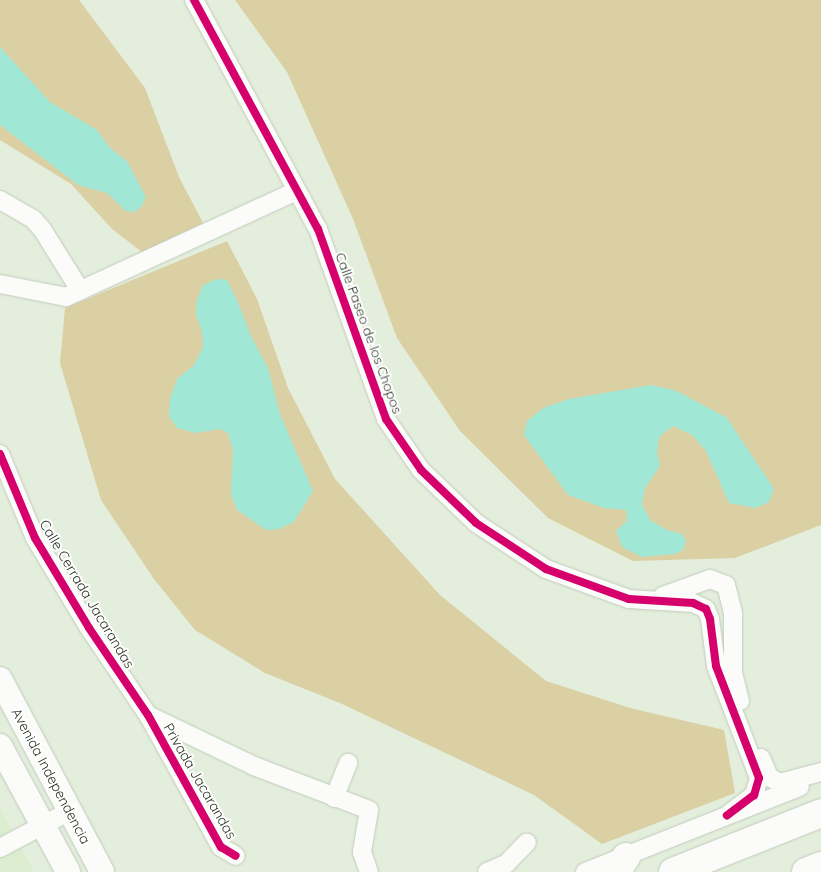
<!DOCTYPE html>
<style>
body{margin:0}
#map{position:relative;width:821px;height:872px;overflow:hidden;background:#e3eedc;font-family:Quicksand,sans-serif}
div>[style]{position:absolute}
.built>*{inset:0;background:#dceecf}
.green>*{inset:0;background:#dbcfa4}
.water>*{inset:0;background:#a0e8d5}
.roads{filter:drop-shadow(0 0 1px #c3cbbd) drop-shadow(0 0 1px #c3cbbd)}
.street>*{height:18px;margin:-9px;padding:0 9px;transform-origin:9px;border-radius:9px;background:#fbfcfa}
.secondary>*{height:24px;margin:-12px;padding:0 12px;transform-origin:12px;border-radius:12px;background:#fbfcfa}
.primary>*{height:28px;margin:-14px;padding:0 14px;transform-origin:14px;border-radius:14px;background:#fbfcfa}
.cycleway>*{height:8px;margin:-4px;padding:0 4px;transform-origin:4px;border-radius:4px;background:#d6006c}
span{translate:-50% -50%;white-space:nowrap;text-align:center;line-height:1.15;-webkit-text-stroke:4px #fff;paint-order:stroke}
.street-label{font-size:14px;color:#2b3226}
</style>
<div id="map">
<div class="built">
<div style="clip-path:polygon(0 808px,34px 872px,0 872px)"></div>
</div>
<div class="green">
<div style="clip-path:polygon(0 0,79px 0,145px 88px,179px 177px,203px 223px,142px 252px,112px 229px,71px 184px,0 140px)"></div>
<div style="clip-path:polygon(235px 0,821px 0,821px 525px,735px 558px,633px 561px,548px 518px,460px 431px,397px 338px,353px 219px,287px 72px)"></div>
<div style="clip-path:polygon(227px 241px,257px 299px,288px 388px,335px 479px,440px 595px,546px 681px,630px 708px,724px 730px,735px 793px,602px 844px,534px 795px,340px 703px,265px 673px,195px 630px,154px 579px,101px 500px,60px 363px,65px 308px)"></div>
</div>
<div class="water">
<div style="clip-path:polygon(0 47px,50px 102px,97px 130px,111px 149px,127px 161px,146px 197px,141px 207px,134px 212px,126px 211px,107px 193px,78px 185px,0 125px)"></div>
<div style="clip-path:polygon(217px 279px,227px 280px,237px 300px,252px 338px,268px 368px,280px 414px,313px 491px,294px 522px,279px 529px,266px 530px,237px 510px,231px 495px,233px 451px,228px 433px,220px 429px,196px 433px,177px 428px,169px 416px,170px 399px,177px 379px,194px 365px,203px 347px,202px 331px,196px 315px,197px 300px,203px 285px)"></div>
<div style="clip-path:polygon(651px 385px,677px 391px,727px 418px,774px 489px,769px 502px,756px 508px,729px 503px,706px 451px,692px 435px,673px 426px,659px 437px,657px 452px,660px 466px,645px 488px,642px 504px,650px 520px,667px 530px,682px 534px,686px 541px,683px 550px,675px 554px,642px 557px,622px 547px,616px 531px,627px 521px,626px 510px,604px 508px,568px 495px,524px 435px,527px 421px,543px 408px,569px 399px)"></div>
</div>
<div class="roads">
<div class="street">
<div style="left:194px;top:0;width:260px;rotate:61.6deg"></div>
<div style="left:318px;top:229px;width:202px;rotate:70.3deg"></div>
<div style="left:386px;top:419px;width:62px;rotate:55.5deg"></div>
<div style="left:421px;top:470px;width:76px;rotate:43.9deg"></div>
<div style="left:476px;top:523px;width:84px;rotate:33.3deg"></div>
<div style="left:546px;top:569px;width:88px;rotate:19.9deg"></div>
<div style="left:629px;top:599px;width:64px;rotate:3.6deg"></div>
<div style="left:693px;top:603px;width:14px;rotate:25deg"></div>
<div style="left:706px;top:609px;width:11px;rotate:68deg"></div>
<div style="left:710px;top:619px;width:47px;rotate:82.7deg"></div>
<div style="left:716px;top:666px;width:120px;rotate:69deg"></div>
<div style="left:759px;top:778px;width:18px;rotate:106deg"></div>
<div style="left:754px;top:795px;width:34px;rotate:143deg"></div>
<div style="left:0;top:200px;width:38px;rotate:30deg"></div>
<div style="left:33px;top:219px;width:13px;rotate:48deg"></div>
<div style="left:42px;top:229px;width:72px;rotate:58.1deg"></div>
<div style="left:0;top:284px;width:67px;rotate:11.1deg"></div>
<div style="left:66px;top:297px;width:253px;rotate:-24.7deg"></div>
<div style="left:0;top:454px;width:91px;rotate:67.4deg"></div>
<div style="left:35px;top:538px;width:105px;rotate:59deg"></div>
<div style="left:89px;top:628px;width:105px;rotate:55.9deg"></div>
<div style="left:148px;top:715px;width:151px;rotate:61.1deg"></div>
<div style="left:221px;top:847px;width:17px;rotate:31deg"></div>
<div style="left:663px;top:596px;width:50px;rotate:-19.9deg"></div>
<div style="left:710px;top:579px;width:17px;rotate:21deg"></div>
<div style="left:726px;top:585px;width:30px;rotate:76deg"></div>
<div style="left:733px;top:614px;width:59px;rotate:90deg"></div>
<div style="left:733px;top:673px;width:29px;rotate:76deg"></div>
<div style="left:148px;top:715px;width:118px;rotate:25.7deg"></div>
<div style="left:254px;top:766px;width:123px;rotate:20.9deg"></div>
<div style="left:369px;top:810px;width:43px;rotate:99.5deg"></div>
<div style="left:362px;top:852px;width:21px;rotate:71deg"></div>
<div style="left:761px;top:758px;width:21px;rotate:67deg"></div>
<div style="left:769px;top:777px;width:13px;rotate:29deg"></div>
<div style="left:780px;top:783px;width:42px;rotate:-15deg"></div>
<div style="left:334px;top:798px;width:38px;rotate:-68deg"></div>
<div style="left:0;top:848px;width:79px;rotate:-27.9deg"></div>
<div style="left:487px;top:872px;width:21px;rotate:-23deg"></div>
<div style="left:506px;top:864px;width:30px;rotate:-46deg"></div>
<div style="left:585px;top:872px;width:231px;rotate:-21.6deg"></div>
</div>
<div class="secondary">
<div style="left:0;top:679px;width:218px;rotate:62.1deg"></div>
<div style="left:0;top:746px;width:143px;rotate:61.6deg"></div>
</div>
<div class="primary">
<div style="left:616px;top:872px;width:18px;rotate:-56deg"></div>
<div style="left:673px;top:872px;width:159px;rotate:-21.7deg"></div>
<div style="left:806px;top:872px;width:16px;rotate:-22deg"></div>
</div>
</div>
<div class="cycleway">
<div style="left:194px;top:0;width:260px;rotate:61.6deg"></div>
<div style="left:318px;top:229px;width:202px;rotate:70.3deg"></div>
<div style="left:386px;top:419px;width:62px;rotate:55.5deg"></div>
<div style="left:421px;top:470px;width:76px;rotate:43.9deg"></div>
<div style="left:476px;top:523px;width:84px;rotate:33.3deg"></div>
<div style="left:546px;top:569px;width:88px;rotate:19.9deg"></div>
<div style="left:629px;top:599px;width:64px;rotate:3.6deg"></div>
<div style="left:693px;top:603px;width:14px;rotate:25deg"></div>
<div style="left:706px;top:609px;width:11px;rotate:68deg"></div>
<div style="left:710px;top:619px;width:47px;rotate:82.7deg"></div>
<div style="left:716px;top:666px;width:120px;rotate:69deg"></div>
<div style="left:759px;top:778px;width:18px;rotate:106deg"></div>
<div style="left:754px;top:795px;width:34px;rotate:143deg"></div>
<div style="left:0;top:454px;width:91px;rotate:67.4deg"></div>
<div style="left:35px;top:538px;width:105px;rotate:59deg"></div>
<div style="left:89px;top:628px;width:105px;rotate:55.9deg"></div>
<div style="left:148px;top:715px;width:151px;rotate:61.1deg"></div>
<div style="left:221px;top:847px;width:17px;rotate:31deg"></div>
</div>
<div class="street-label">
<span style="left:369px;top:333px;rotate:70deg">Calle Paseo de los Chopos</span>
<span style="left:87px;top:594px;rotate:59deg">Calle Cerrada Jacarandas</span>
<span style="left:51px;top:776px;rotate:62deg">Avenida Independencia</span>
<span style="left:200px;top:781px;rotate:60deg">Privada Jacarandas</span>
</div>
</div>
